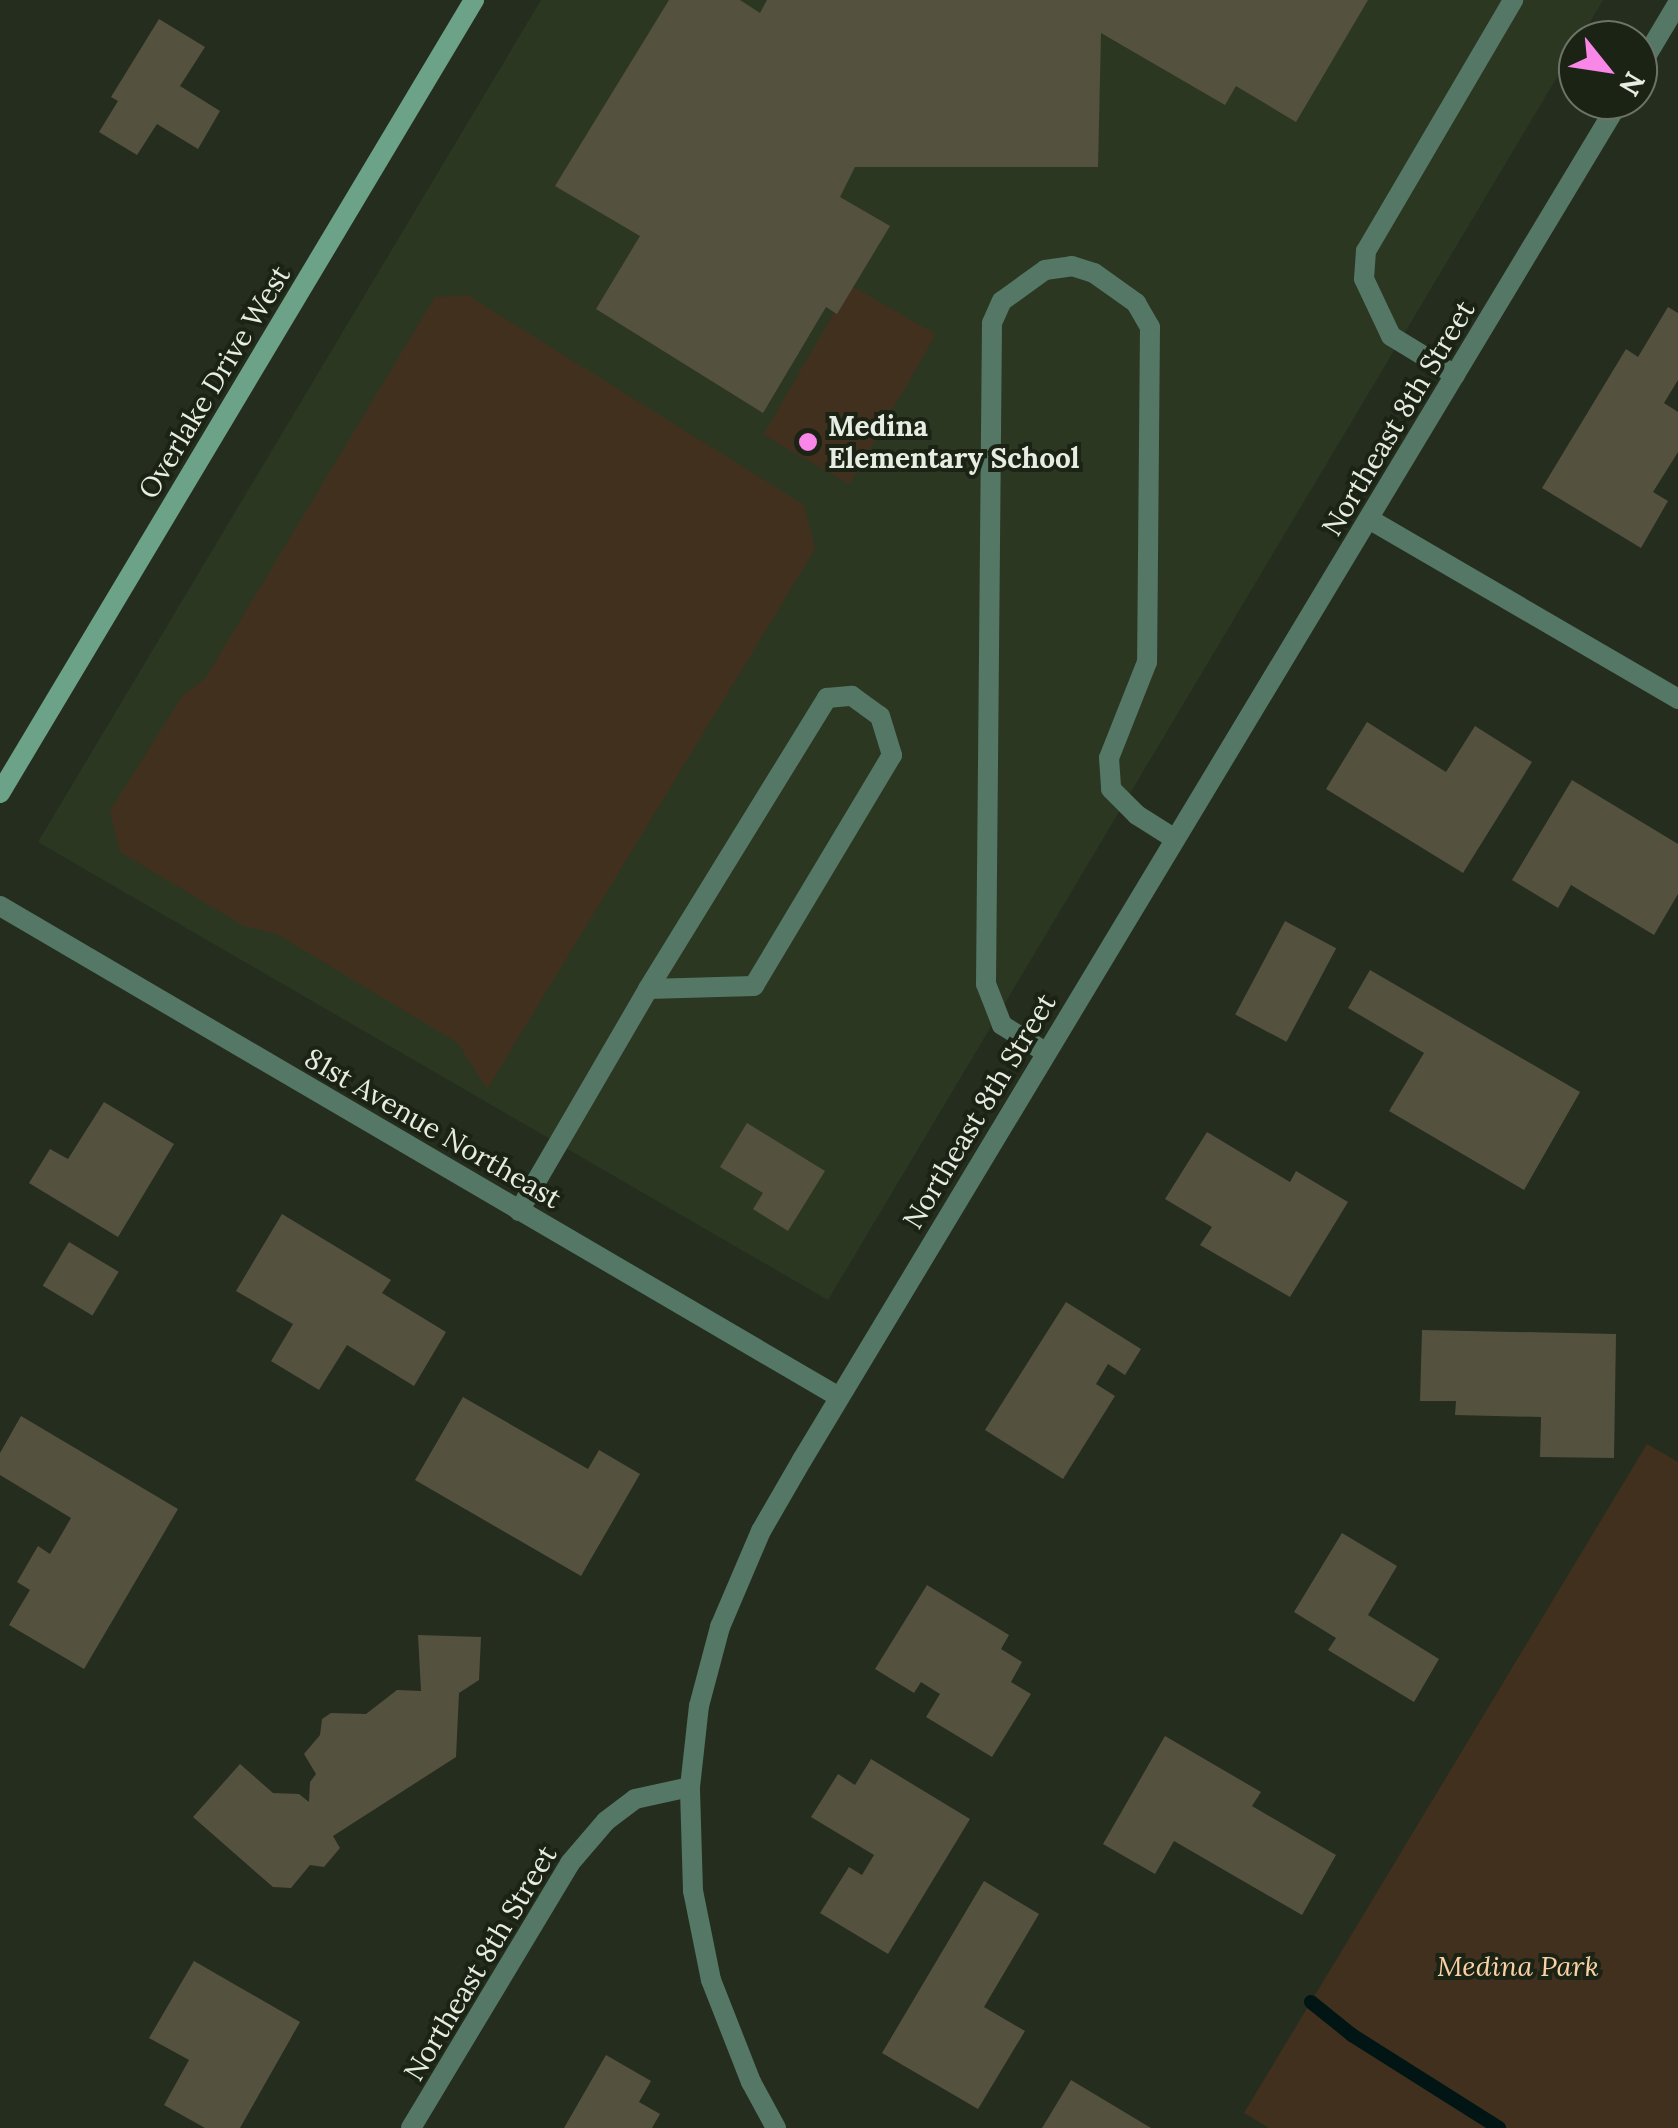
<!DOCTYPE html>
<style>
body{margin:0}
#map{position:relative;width:1678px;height:2128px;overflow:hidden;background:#252d1e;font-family:Lora,serif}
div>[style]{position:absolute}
.built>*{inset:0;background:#2c3722}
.green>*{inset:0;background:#42301e;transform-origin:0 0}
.stream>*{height:14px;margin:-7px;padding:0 7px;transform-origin:7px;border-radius:7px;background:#001514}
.building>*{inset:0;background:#55513f;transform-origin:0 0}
.lane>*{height:20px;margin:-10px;padding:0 10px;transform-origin:10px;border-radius:10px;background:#576}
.street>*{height:20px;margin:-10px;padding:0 10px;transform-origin:10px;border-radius:10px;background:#576}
.secondary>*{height:20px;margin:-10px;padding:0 10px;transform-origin:10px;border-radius:10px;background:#6ca287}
.dots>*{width:28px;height:28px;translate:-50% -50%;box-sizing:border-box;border:5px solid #1b2315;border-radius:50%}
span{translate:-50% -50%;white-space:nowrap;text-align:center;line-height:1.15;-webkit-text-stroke:8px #1b2315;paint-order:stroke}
.street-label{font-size:28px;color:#e7ede3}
.poi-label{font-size:28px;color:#e7ede3;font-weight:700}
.left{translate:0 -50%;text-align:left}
.park-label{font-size:28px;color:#fad0a5;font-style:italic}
.north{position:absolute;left:1558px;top:20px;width:100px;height:100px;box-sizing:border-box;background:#1b2315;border:2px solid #6d7467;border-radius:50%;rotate:120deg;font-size:28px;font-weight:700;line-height:40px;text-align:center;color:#e7ede3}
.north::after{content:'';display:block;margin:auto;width:35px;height:45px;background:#f987e8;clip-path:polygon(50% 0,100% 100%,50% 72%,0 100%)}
</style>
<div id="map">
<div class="built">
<div style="clip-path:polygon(541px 0,1603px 0,828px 1300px,38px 842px)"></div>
</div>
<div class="green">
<div style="left:850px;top:285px;width:99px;height:173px;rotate:30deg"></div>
<div style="clip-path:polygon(467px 295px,804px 505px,815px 549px,487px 1089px,458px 1043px,277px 934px,244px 926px,120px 852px,110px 811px,183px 695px,205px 679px,435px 297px)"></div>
<div style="clip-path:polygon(1647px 1444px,1678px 1462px,1678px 2128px,1269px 2128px,1244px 2113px)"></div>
</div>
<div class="stream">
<div style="left:1311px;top:2002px;width:53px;rotate:38.8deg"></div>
<div style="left:1352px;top:2035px;width:174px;rotate:32.3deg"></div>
</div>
<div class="building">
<div style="clip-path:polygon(669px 0,740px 0,760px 13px,767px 0,1368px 0,1296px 122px,1236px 86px,1225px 105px,1101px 33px,1098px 167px,855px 167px,840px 197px,890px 226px,837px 314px,826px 307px,763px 413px,596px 309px,640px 236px,555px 186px)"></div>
<div style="clip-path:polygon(159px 19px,205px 47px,180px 86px,220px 111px,198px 149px,157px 124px,137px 155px,99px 132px,118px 101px,111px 97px)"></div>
<div style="clip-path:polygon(1668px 307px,1678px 313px,1678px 380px,1664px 403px,1678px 412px,1678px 452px,1653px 492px,1668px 501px,1641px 548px,1542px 488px,1626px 349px,1638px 357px)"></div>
<div style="clip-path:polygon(1367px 722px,1446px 772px,1475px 726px,1532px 762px,1463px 873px,1326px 789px)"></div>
<div style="clip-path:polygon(1572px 780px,1678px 844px,1678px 894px,1654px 935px,1571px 885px,1558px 908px,1512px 880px)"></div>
<div style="left:1285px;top:921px;width:58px;height:106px;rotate:28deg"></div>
<div style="clip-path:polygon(1370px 970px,1580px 1092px,1524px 1190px,1389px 1111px,1424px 1053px,1348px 1008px)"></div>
<div style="clip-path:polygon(104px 1102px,174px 1144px,118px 1237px,29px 1183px,50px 1149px,68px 1159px)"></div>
<div style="clip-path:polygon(747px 1123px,825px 1171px,788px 1231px,753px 1209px,763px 1193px,720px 1167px)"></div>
<div style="clip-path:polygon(1207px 1132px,1290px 1182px,1296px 1171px,1348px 1202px,1290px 1297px,1200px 1245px,1212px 1227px,1165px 1199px)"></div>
<div style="clip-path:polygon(282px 1214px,391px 1280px,382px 1293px,446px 1332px,414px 1386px,347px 1345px,319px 1390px,271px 1361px,293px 1324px,236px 1291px)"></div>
<div style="left:69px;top:1242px;width:58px;height:51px;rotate:31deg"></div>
<div style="clip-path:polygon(1066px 1302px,1141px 1349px,1125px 1375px,1108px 1364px,1096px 1384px,1115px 1396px,1063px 1479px,985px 1430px)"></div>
<div style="clip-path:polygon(1422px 1330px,1616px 1334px,1614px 1458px,1540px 1457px,1541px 1417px,1455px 1415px,1456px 1401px,1420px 1401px)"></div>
<div style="clip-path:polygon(463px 1397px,588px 1469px,599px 1450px,640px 1474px,581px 1576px,415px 1480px)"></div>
<div style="clip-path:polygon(21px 1416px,178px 1509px,84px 1669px,9px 1625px,30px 1590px,17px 1582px,38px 1546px,50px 1554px,71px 1518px,0 1475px,0 1453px)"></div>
<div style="clip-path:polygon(1342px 1533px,1397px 1566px,1368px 1615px,1439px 1659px,1414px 1702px,1328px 1650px,1336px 1638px,1294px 1612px)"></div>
<div style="clip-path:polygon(927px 1585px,1009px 1635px,1001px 1649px,1022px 1662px,1011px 1682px,1031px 1694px,992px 1757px,926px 1717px,940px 1694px,921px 1682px,914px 1693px,875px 1669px)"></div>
<div style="clip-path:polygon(418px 1635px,481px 1637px,479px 1680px,459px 1693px,456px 1757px,333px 1836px,340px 1848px,324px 1867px,310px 1865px,291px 1888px,273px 1887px,193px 1817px,240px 1764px,273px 1793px,299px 1794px,309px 1802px,310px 1782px,316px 1774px,304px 1754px,320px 1735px,322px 1719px,331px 1713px,366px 1714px,397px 1690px,421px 1691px)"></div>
<div style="clip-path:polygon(1165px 1736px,1261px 1792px,1252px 1806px,1336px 1855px,1302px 1915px,1174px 1841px,1155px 1874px,1103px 1844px)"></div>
<div style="clip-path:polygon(871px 1759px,970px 1819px,888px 1954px,820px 1913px,849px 1867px,862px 1875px,874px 1855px,811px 1817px,838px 1774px,855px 1785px)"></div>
<div style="clip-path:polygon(984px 1881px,1039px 1914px,984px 2007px,1025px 2031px,978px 2109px,882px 2053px)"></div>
<div style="clip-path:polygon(194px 1961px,300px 2022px,240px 2128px,205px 2128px,164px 2105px,189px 2060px,149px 2038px)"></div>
<div style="clip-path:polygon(606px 2055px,651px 2081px,639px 2102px,660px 2114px,652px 2128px,564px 2128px)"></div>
<div style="clip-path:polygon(1071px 2080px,1151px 2128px,1042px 2128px)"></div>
</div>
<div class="lane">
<div style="left:1455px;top:375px;width:75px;rotate:-148.6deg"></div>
<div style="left:1391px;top:336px;width:63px;rotate:-115.3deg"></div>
<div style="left:1364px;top:279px;width:28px;rotate:-86deg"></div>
<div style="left:1366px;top:251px;width:291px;rotate:-59.6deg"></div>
<div style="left:1045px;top:1052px;width:51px;rotate:-147.9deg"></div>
<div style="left:1002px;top:1025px;width:44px;rotate:-111.3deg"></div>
<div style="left:986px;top:984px;width:661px;rotate:-89.48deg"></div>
<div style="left:992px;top:323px;width:24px;rotate:-66deg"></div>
<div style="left:1002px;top:301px;width:53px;rotate:-35.8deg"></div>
<div style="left:1045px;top:270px;width:27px;rotate:-8deg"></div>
<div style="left:1072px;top:266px;width:23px;rotate:18deg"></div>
<div style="left:1094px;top:273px;width:52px;rotate:35.5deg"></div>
<div style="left:1136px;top:303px;width:28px;rotate:60deg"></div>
<div style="left:1150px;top:327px;width:335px;rotate:90.5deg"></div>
<div style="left:1147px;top:662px;width:103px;rotate:111.6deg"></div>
<div style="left:1109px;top:758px;width:31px;rotate:86deg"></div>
<div style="left:1111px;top:789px;width:37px;rotate:45deg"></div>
<div style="left:1137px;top:815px;width:45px;rotate:32.3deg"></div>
<div style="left:519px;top:1211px;width:257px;rotate:-59.8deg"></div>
<div style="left:648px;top:989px;width:342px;rotate:-58.4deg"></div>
<div style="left:827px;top:698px;width:25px;rotate:-5deg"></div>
<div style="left:852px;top:696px;width:34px;rotate:36deg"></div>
<div style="left:880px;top:716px;width:41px;rotate:72.9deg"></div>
<div style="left:892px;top:755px;width:269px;rotate:120.9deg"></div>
<div style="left:754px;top:986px;width:106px;rotate:178.4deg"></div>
</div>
<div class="street">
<div style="left:1638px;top:70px;width:78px;rotate:-59.2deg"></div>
<div style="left:1369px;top:519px;width:358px;rotate:30.2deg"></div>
<div style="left:0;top:906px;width:972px;rotate:30.34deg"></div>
<div style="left:411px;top:2128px;width:309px;rotate:-59deg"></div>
<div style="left:570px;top:1863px;width:55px;rotate:-49.4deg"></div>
<div style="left:606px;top:1821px;width:36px;rotate:-37deg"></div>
<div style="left:635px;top:1799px;width:56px;rotate:-12.3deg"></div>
<div style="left:776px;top:2128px;width:52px;rotate:-118.5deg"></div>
<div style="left:751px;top:2082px;width:110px;rotate:-111.4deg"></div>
<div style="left:711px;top:1980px;width:91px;rotate:-101.4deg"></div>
<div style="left:693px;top:1891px;width:104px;rotate:-91.7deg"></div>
<div style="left:690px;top:1787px;width:81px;rotate:-83.7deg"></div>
<div style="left:699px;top:1706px;width:82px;rotate:-75.1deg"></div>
<div style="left:720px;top:1627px;width:104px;rotate:-66.9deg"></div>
<div style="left:761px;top:1531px;width:82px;rotate:-60deg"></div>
<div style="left:802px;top:1460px;width:1587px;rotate:-58.97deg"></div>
</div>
<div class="secondary">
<div style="left:0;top:793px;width:924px;rotate:-59.13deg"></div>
</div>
<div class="dots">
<div style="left:808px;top:442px;background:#f987e8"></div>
</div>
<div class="street-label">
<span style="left:214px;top:382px;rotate:-59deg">Overlake Drive West</span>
<span style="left:1398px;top:418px;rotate:-59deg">Northeast 8th Street</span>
<span style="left:979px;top:1111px;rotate:-59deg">Northeast 8th Street</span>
<span style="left:433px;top:1128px;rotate:30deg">81st Avenue Northeast</span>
<span style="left:480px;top:1963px;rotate:-59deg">Northeast 8th Street</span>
</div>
<div class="poi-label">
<span class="left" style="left:828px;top:442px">Medina<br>Elementary School</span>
</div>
<div class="park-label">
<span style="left:1518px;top:1966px">Medina Park</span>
</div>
<div class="north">N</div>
</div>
